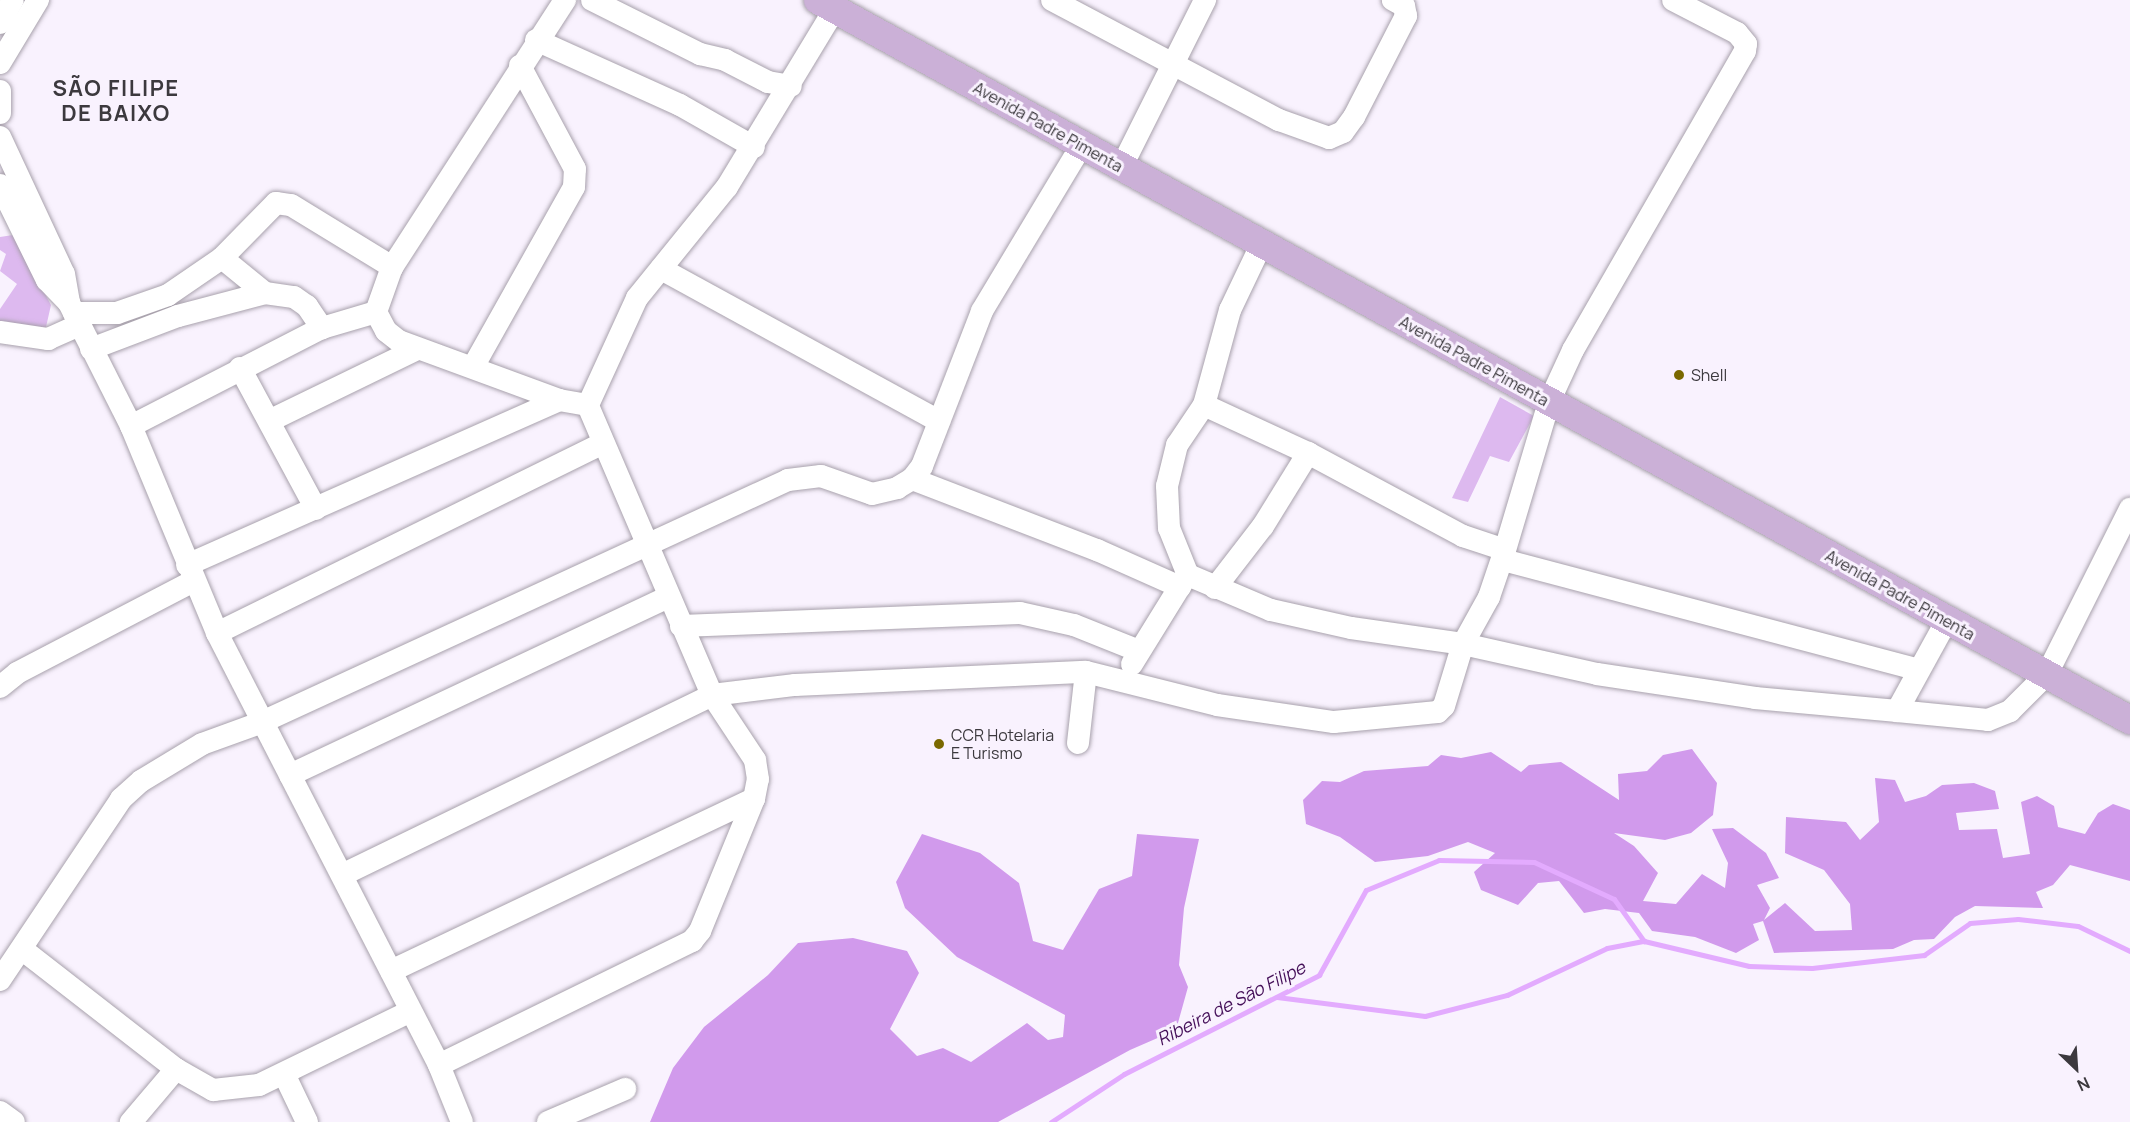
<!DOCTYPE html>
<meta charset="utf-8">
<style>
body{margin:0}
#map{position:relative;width:2130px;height:1122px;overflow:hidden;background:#f9f2fe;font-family:Manrope,sans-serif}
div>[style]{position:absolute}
.green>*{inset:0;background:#ddb9ef}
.forest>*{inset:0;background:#d19aec}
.stream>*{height:5px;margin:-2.5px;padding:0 2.5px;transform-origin:2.5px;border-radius:2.5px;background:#e3abfe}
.roads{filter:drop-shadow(0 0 2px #a8a1ac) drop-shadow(0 0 2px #a8a1ac)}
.minor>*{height:22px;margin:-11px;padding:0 11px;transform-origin:11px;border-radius:11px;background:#fff}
.major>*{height:28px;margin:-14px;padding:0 14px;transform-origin:14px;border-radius:14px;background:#cbb0d7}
.dots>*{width:16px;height:16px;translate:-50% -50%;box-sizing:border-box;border:3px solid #f9f2fe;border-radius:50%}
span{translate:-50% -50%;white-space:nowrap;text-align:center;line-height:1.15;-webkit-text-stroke:6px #f9f2fe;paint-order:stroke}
.street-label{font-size:16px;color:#3c393e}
.poi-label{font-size:16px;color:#3c393e}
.left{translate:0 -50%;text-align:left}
.water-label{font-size:18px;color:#451059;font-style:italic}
.district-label{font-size:22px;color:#3c393e;font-weight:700;letter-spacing:1.5px}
.north{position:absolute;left:2046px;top:1038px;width:60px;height:60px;-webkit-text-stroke:4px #f9f2fe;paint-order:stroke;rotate:155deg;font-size:16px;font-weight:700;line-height:24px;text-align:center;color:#3c393e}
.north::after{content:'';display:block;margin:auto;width:21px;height:27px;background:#3c393e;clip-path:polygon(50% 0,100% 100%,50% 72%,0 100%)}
</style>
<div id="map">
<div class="green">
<div style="clip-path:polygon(13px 235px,51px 305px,46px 327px,40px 331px,0 327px,0 309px,17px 284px,0 271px,6px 254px,0 250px,0 237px)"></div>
<div style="clip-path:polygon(1500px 397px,1534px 416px,1509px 462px,1490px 456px,1468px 502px,1452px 498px)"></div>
</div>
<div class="forest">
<div style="clip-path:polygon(1692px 749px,1717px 783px,1713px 815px,1691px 833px,1665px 840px,1614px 833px,1634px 846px,1658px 873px,1643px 901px,1676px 904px,1702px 874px,1725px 888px,1728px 863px,1712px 829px,1733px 828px,1766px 853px,1779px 878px,1757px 885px,1770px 908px,1764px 920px,1785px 903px,1815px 931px,1852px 930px,1850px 904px,1824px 870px,1785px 853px,1786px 817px,1846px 822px,1860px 840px,1879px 822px,1875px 778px,1895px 780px,1905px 802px,1926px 796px,1942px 785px,1974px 783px,1995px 791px,1999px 809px,1956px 813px,1959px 830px,1997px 829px,2003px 858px,2030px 854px,2021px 802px,2037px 796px,2054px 806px,2058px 827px,2085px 834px,2098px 813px,2113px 804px,2130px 810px,2130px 881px,2070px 865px,2053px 885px,2036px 892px,2043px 908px,1975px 906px,1955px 917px,1934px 939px,1914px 940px,1893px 949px,1774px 953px,1763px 921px,1753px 924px,1759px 940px,1736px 953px,1695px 937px,1652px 931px,1639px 913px,1605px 909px,1584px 913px,1559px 881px,1538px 883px,1518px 905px,1481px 890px,1474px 872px,1495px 853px,1468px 842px,1428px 856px,1375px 862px,1340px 837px,1306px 824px,1303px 800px,1322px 781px,1340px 782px,1364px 771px,1428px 766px,1441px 755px,1461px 758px,1491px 752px,1521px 772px,1529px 765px,1561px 762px,1619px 800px,1618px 774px,1647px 771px,1663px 755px)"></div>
<div style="clip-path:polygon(922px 834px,980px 853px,1019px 883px,1033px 941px,1063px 950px,1099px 889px,1132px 876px,1137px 834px,1199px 839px,1184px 908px,1179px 965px,1188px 987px,1176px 1030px,1130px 1050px,998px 1122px,650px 1122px,673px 1068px,704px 1027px,768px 975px,798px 943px,853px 938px,907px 951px,919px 973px,890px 1029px,917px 1056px,943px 1048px,971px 1062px,1027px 1023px,1048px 1040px,1063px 1037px,1065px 1015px,957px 957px,905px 908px,896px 882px)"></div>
</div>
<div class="stream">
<div style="left:1277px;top:997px;width:149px;rotate:7.3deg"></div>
<div style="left:1425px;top:1016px;width:85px;rotate:-14.4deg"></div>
<div style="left:1507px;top:995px;width:110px;rotate:-25.2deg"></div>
<div style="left:1607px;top:948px;width:38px;rotate:-11deg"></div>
<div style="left:1051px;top:1122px;width:87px;rotate:-33.3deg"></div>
<div style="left:1124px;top:1074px;width:219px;rotate:-26.9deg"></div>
<div style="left:1319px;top:975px;width:97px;rotate:-61.1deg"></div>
<div style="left:1366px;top:890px;width:79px;rotate:-22.3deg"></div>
<div style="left:1439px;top:860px;width:95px;rotate:1.2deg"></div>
<div style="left:1534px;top:862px;width:88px;rotate:24.8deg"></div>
<div style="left:1614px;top:899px;width:52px;rotate:54.5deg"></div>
<div style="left:1644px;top:941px;width:108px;rotate:13.4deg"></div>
<div style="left:1749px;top:966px;width:63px;rotate:1.8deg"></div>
<div style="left:1812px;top:968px;width:113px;rotate:-6.6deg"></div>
<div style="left:1924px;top:955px;width:56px;rotate:-34.8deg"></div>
<div style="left:1970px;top:923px;width:48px;rotate:-4.8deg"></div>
<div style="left:2018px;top:919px;width:60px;rotate:6.7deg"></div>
<div style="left:2078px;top:926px;width:58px;rotate:25.7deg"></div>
</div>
<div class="roads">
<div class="minor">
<div style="left:565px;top:0;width:318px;rotate:122.9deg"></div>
<div style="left:392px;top:267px;width:48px;rotate:109.6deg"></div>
<div style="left:376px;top:312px;width:21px;rotate:62deg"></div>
<div style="left:386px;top:331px;width:16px;rotate:38deg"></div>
<div style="left:399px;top:341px;width:171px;rotate:20.2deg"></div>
<div style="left:559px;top:400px;width:29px;rotate:10deg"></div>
<div style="left:592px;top:0;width:121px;rotate:26.6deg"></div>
<div style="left:700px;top:54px;width:26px;rotate:13deg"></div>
<div style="left:725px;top:60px;width:48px;rotate:27.1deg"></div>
<div style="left:768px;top:82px;width:23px;rotate:10deg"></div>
<div style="left:1052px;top:0;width:257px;rotate:27.9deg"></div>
<div style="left:1279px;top:120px;width:53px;rotate:19.8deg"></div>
<div style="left:1329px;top:138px;width:15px;rotate:-23deg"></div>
<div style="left:1343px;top:132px;width:19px;rotate:-54deg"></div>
<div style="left:1354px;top:117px;width:114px;rotate:-62.8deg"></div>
<div style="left:1406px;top:16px;width:10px;rotate:-101deg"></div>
<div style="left:1404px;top:6px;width:13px;rotate:-151deg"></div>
<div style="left:0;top:23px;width:26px;rotate:-61deg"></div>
<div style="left:536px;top:40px;width:158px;rotate:24.3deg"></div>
<div style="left:680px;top:105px;width:85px;rotate:29.6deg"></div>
<div style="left:0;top:63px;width:74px;rotate:-58.9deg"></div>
<div style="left:0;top:91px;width:22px;rotate:90deg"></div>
<div style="left:0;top:137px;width:151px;rotate:65deg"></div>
<div style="left:64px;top:274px;width:29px;rotate:80deg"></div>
<div style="left:69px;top:303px;width:138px;rotate:63.2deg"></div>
<div style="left:131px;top:426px;width:224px;rotate:67.4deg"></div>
<div style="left:217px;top:633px;width:486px;rotate:62.8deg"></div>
<div style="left:439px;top:1065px;width:61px;rotate:68deg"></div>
<div style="left:1121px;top:168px;width:188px;rotate:-63.4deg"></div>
<div style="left:0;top:185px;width:106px;rotate:63.7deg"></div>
<div style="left:47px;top:280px;width:32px;rotate:46deg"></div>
<div style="left:1262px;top:243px;width:74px;rotate:115.5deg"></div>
<div style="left:1230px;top:310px;width:98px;rotate:105.3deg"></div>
<div style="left:1204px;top:405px;width:48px;rotate:124deg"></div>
<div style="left:1177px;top:445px;width:42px;rotate:103.7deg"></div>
<div style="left:1167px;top:486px;width:42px;rotate:87.3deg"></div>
<div style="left:1169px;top:528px;width:51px;rotate:68deg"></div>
<div style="left:1188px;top:575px;width:90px;rotate:22.9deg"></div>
<div style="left:1271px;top:610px;width:82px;rotate:12.7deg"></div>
<div style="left:1351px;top:628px;width:113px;rotate:8.1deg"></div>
<div style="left:1463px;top:644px;width:54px;rotate:-61deg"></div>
<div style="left:1489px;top:597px;width:50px;rotate:-71.2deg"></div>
<div style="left:222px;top:258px;width:55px;rotate:39.1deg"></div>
<div style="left:661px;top:269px;width:317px;rotate:28.7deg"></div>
<div style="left:74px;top:313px;width:43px"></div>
<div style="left:117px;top:313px;width:54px;rotate:-19.4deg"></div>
<div style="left:168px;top:295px;width:65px;rotate:-34.4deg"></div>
<div style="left:222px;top:258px;width:77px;rotate:-45.5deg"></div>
<div style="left:276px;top:203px;width:15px;rotate:8deg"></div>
<div style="left:291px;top:205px;width:119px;rotate:31.5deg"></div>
<div style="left:0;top:332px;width:49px;rotate:8.3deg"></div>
<div style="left:48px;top:339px;width:34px;rotate:-24deg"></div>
<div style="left:91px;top:349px;width:93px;rotate:-20.8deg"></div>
<div style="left:178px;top:316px;width:90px;rotate:-14.8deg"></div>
<div style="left:265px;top:293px;width:29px;rotate:8deg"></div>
<div style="left:294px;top:297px;width:16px;rotate:35deg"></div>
<div style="left:307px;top:306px;width:27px;rotate:56deg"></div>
<div style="left:473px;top:367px;width:206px;rotate:-60.7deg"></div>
<div style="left:574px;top:187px;width:18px;rotate:-87deg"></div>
<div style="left:575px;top:169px;width:117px;rotate:-118.1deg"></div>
<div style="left:240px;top:368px;width:160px;rotate:61.7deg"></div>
<div style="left:1204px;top:405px;width:115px;rotate:24.8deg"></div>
<div style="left:1308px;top:453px;width:176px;rotate:28.2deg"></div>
<div style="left:1463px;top:536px;width:44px;rotate:18.4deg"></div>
<div style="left:1505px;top:550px;width:154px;rotate:-73.4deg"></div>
<div style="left:1549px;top:402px;width:57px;rotate:-65.2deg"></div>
<div style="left:1573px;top:350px;width:345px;rotate:-60.1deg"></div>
<div style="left:1745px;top:51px;width:7px;rotate:-82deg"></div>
<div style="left:1746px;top:44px;width:14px;rotate:-129deg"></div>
<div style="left:1737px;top:33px;width:72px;rotate:-152.7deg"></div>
<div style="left:269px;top:421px;width:165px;rotate:-25.9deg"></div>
<div style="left:131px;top:426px;width:215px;rotate:-27.2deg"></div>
<div style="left:322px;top:328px;width:56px;rotate:-16.5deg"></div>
<div style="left:912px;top:479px;width:198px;rotate:21deg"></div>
<div style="left:1097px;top:550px;width:91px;rotate:24deg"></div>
<div style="left:1503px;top:560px;width:429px;rotate:14.8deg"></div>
<div style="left:187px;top:565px;width:407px;rotate:-23.9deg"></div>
<div style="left:1215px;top:588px;width:78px;rotate:-52.3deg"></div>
<div style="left:1263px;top:526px;width:86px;rotate:-58.3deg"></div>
<div style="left:681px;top:626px;width:339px;rotate:-2.2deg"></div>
<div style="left:1020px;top:613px;width:55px;rotate:12.5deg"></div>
<div style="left:1074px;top:625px;width:70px;rotate:21.8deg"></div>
<div style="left:217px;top:633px;width:428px;rotate:-26.2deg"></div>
<div style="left:1132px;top:664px;width:105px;rotate:-58.3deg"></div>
<div style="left:0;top:687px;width:22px;rotate:-39deg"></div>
<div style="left:17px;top:673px;width:199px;rotate:-27.5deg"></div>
<div style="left:1897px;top:711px;width:91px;rotate:5.6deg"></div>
<div style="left:1988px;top:720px;width:24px;rotate:-22deg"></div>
<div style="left:2010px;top:711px;width:52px;rotate:-45deg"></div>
<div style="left:2047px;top:674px;width:185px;rotate:-63.3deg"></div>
<div style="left:1078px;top:743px;width:71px;rotate:-83.6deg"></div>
<div style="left:290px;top:775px;width:418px;rotate:-25.2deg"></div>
<div style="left:342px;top:875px;width:411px;rotate:-25.9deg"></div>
<div style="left:712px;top:695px;width:84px;rotate:-6.9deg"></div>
<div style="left:795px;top:685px;width:291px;rotate:-2.6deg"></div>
<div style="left:1086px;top:672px;width:135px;rotate:14.1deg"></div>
<div style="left:1217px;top:705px;width:118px;rotate:8.3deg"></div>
<div style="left:1334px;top:722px;width:104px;rotate:-5.5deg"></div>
<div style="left:1438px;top:712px;width:8px;rotate:-45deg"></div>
<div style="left:1444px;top:706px;width:65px;rotate:-73deg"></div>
<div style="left:1463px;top:644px;width:137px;rotate:12.6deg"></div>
<div style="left:1597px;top:674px;width:160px;rotate:8.6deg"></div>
<div style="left:1755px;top:698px;width:143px;rotate:5.2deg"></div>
<div style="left:1897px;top:711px;width:104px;rotate:-61.2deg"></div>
<div style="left:23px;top:950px;width:194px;rotate:37.9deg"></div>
<div style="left:176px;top:1069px;width:70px;rotate:130.3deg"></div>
<div style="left:391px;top:971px;width:402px;rotate:-25.4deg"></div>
<div style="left:0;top:980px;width:218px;rotate:-56.2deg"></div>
<div style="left:121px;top:799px;width:27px;rotate:-42deg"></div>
<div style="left:141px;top:781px;width:71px;rotate:-31.2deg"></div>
<div style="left:202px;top:744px;width:62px;rotate:-19.9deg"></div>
<div style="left:260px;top:723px;width:581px;rotate:-24.71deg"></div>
<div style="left:788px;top:480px;width:33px;rotate:-7deg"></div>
<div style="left:821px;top:476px;width:54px;rotate:19.4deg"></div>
<div style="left:872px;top:494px;width:26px;rotate:-13deg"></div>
<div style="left:897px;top:488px;width:17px;rotate:-31deg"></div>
<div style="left:912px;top:479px;width:16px;rotate:-52deg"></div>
<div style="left:922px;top:466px;width:166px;rotate:-68.8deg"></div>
<div style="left:982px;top:311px;width:192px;rotate:-59deg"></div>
<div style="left:439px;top:1065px;width:282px;rotate:-26.1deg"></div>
<div style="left:692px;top:941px;width:13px;rotate:-51deg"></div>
<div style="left:700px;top:931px;width:143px;rotate:-67.8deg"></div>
<div style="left:754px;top:799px;width:20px;rotate:-79deg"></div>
<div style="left:758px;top:779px;width:19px;rotate:-99deg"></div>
<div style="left:755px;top:760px;width:78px;rotate:-123.5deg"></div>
<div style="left:712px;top:695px;width:315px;rotate:-113.2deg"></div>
<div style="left:588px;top:405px;width:118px;rotate:-65.4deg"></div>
<div style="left:637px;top:298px;width:143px;rotate:-51deg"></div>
<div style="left:727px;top:187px;width:208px;rotate:-58.8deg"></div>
<div style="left:176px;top:1069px;width:43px;rotate:29.6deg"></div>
<div style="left:213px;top:1090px;width:46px;rotate:-6.2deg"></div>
<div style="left:259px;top:1085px;width:167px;rotate:-26deg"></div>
<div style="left:285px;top:1076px;width:51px;rotate:64.4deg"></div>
<div style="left:0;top:1112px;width:17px;rotate:36deg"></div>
<div style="left:548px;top:1122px;width:84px;rotate:-23.2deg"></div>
</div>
<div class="major">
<div style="left:818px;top:0;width:1497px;rotate:28.76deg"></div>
</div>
</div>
<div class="dots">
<div style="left:1679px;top:375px;background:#7a6800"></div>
<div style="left:939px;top:744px;background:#7a6800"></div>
</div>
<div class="street-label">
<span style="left:1048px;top:127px;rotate:29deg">Avenida Padre Pimenta</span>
<span style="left:1474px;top:361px;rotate:29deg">Avenida Padre Pimenta</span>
<span style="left:1900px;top:595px;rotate:29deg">Avenida Padre Pimenta</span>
</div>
<div class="poi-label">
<span class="left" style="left:1691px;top:375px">Shell</span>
<span class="left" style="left:951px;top:744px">CCR Hotelaria<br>E Turismo</span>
</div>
<div class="water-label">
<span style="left:1231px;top:1003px;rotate:-27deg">Ribeira de São Filipe</span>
</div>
<div class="district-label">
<span style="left:116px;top:101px">SÃO FILIPE<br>DE BAIXO</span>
</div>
<div class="north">N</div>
</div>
